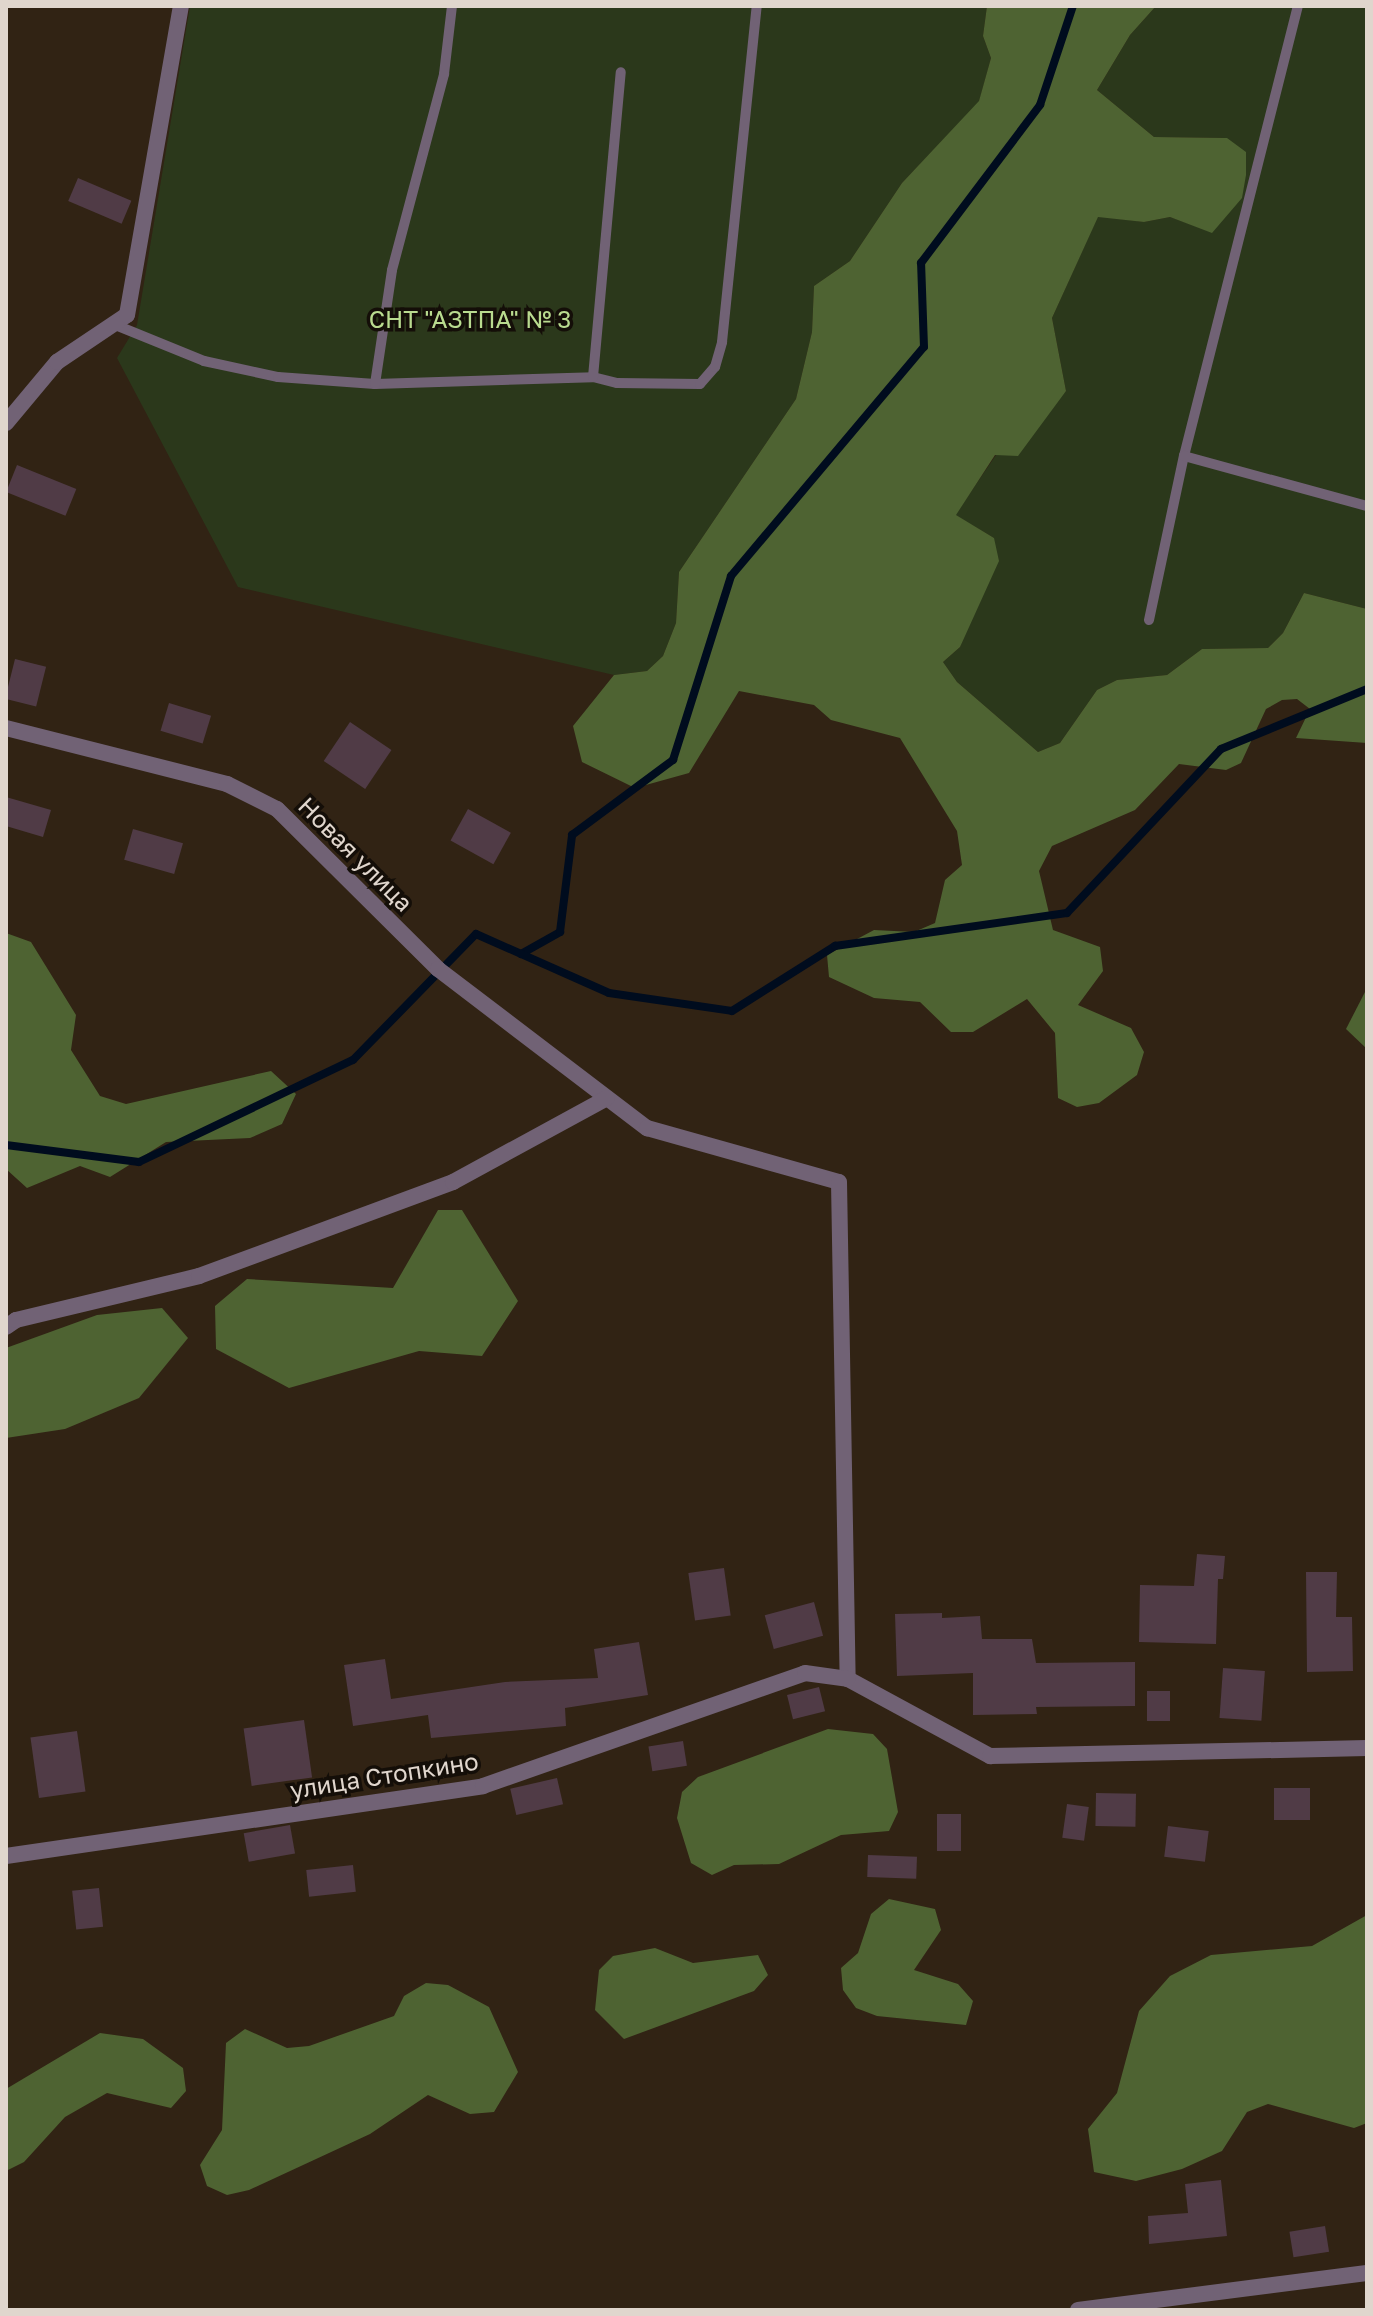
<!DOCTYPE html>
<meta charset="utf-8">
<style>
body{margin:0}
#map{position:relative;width:1373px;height:2316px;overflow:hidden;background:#312314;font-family:"Golos Text",sans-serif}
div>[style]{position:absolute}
.green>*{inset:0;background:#2b381b}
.forest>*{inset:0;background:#4e6332}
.stream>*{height:8px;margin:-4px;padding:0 4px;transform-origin:4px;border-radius:4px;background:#000c1e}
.building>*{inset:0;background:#503b46;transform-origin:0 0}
.service>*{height:10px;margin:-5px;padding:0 5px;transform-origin:5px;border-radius:5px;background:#716275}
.minor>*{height:16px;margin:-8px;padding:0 8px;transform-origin:8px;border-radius:8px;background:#716275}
span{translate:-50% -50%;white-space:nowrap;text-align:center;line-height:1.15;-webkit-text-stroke:7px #140e08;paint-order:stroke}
.park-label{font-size:24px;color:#b9db8f}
.street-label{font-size:24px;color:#e0d6cd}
.frame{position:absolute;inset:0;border:8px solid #e0d6cd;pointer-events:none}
</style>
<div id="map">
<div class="green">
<div style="clip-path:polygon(190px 6px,987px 6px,983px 36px,991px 58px,979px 102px,902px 183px,850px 261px,814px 286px,812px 332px,796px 399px,679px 572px,676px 623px,663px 656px,647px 671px,614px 675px,238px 587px,117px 358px,137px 325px)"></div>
<div style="clip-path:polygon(1156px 6px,1367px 6px,1367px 609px,1304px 593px,1283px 633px,1268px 648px,1202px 649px,1167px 675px,1117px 680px,1097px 690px,1060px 743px,1038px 752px,957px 682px,943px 662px,960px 647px,994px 538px,955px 515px,996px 455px,1066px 391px,1052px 318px,1098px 216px,1144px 222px,1170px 217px,1212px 232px,1227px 138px,1154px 137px,1097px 90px,1130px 35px)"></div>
</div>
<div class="forest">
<div style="clip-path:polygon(987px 6px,1156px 6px,1130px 35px,1097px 90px,1154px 137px,1227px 138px,1246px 152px,1246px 175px,1242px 198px,1212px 233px,1170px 217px,1144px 222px,1098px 217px,1052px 318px,1066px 391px,1018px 456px,995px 455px,956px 515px,994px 538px,999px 561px,960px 647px,943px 662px,957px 682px,1038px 752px,1060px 743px,1097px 690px,1117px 680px,1167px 675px,1202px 649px,1268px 648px,1283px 633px,1304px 593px,1367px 609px,1367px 743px,1296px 738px,1310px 709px,1297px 699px,1282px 700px,1266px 709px,1241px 763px,1226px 770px,1179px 764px,1135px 810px,1052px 846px,1039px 871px,1053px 930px,1100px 947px,1103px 971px,1078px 1005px,1131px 1028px,1144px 1052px,1137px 1075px,1099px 1103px,1077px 1107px,1058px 1098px,1055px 1033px,1027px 999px,973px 1032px,951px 1032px,920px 1002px,874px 998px,829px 977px,827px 955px,874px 930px,914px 932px,935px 923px,945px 880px,962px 865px,957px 831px,900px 738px,831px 720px,814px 705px,739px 691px,689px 773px,635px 788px,582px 762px,573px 726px,614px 675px,647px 671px,663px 656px,676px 623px,679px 572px,796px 399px,812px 332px,814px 286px,850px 261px,902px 183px,979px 101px,991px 58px,983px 36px)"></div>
<div style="clip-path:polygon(6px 933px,31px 942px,76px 1015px,71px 1050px,100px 1096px,126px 1104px,271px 1071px,296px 1094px,282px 1124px,250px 1138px,166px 1142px,110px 1177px,80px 1166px,27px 1188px,6px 1169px)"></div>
<div style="clip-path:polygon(1365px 992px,1367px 992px,1367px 1049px,1346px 1029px)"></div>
<div style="clip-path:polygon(438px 1210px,462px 1210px,518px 1301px,482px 1356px,419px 1351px,289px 1388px,216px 1349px,215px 1306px,247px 1279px,393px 1288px)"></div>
<div style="clip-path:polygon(162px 1308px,188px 1338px,139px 1398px,65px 1429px,6px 1438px,6px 1348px,97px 1315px)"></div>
<div style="clip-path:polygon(828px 1729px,873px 1734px,887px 1749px,898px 1812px,889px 1831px,841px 1835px,779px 1864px,734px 1865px,712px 1875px,691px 1863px,677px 1818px,682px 1792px,698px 1777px)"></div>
<div style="clip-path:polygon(889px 1899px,935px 1909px,941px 1930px,914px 1970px,958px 1984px,973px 2001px,966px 2025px,877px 2016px,856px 2008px,843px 1990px,841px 1968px,858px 1953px,871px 1914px)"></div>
<div style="clip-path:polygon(1367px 1915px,1367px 2123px,1354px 2128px,1268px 2104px,1247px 2112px,1222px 2151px,1182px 2169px,1136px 2181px,1094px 2172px,1088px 2129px,1117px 2093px,1139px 2011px,1170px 1976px,1211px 1955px,1312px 1946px)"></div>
<div style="clip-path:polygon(655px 1948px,693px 1963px,758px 1955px,768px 1975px,754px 1991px,624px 2039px,595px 2010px,599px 1970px,613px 1956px)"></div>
<div style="clip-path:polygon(426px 1983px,448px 1985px,489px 2007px,518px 2072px,494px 2112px,470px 2114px,428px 2095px,370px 2134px,249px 2190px,227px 2195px,207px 2186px,200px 2165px,222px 2130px,226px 2043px,245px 2029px,287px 2048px,309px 2046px,394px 2016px,404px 1996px)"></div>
<div style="clip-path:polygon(100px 2033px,143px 2039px,183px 2068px,186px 2091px,171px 2108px,107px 2093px,65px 2117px,24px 2162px,6px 2171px,6px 2089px)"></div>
</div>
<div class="stream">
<div style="left:521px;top:954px;width:45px;rotate:-29.4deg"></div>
<div style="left:560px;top:932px;width:98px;rotate:-82.9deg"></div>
<div style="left:572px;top:835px;width:126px;rotate:-36.6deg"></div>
<div style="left:673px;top:760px;width:193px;rotate:-72.5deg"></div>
<div style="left:731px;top:576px;width:299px;rotate:-49.9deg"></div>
<div style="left:924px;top:347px;width:84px;rotate:-92deg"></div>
<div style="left:921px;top:263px;width:198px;rotate:-53deg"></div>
<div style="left:1040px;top:105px;width:104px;rotate:-71.6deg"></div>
<div style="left:6px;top:1145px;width:134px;rotate:7.3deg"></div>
<div style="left:139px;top:1162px;width:237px;rotate:-25.5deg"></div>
<div style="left:353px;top:1060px;width:176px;rotate:-45.7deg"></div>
<div style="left:476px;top:934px;width:145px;rotate:23.9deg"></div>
<div style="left:609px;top:993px;width:124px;rotate:8.3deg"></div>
<div style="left:732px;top:1011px;width:122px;rotate:-32.3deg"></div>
<div style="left:835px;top:946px;width:234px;rotate:-8.1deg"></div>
<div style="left:1067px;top:913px;width:225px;rotate:-46.8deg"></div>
<div style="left:1221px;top:749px;width:158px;rotate:-22.3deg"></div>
</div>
<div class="building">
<div style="left:78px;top:178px;width:58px;height:25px;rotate:23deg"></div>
<div style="left:17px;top:465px;width:64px;height:29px;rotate:22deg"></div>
<div style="left:15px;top:659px;width:32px;height:41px;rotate:14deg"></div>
<div style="left:169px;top:703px;width:44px;height:29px;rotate:17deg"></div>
<div style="left:350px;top:722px;width:50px;height:47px;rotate:34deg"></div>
<div style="clip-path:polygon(6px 797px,51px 810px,43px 837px,6px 826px)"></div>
<div style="left:468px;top:809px;width:49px;height:36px;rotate:29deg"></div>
<div style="left:133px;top:829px;width:52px;height:32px;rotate:16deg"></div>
<div style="clip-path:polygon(1197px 1554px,1225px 1556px,1223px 1579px,1218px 1579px,1216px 1644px,1139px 1642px,1140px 1585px,1194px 1586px)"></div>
<div style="left:724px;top:1568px;width:48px;height:36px;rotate:82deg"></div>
<div style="clip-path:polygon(1306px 1572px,1337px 1572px,1336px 1617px,1352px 1617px,1353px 1671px,1307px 1672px)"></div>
<div style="left:814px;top:1602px;width:35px;height:51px;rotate:75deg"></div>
<div style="clip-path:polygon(942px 1613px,942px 1618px,980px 1616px,982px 1639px,1032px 1639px,1036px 1663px,1135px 1662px,1135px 1706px,1036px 1707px,1037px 1714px,973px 1715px,973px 1673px,897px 1676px,895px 1614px)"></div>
<div style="clip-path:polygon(639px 1642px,648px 1695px,565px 1708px,566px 1726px,431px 1738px,428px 1715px,353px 1726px,344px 1665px,385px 1659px,391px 1699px,505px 1682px,598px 1678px,594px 1649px)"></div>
<div style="left:1223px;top:1668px;width:42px;height:50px;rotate:4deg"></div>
<div style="left:819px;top:1687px;width:25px;height:33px;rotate:76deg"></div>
<div style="left:1147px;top:1691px;width:23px;height:30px"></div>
<div style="left:304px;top:1720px;width:58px;height:61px;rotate:82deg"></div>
<div style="left:77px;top:1731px;width:61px;height:47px;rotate:82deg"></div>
<div style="left:683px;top:1741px;width:25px;height:35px;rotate:81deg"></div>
<div style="left:557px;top:1778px;width:27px;height:48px;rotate:77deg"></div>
<div style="left:1310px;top:1788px;width:32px;height:36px;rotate:90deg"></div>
<div style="left:1096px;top:1793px;width:40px;height:33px;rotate:1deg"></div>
<div style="left:1067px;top:1804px;width:22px;height:34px;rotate:8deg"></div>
<div style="left:937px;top:1814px;width:24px;height:37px"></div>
<div style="left:290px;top:1825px;width:29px;height:47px;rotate:80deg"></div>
<div style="left:1168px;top:1826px;width:41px;height:31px;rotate:7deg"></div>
<div style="left:868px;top:1855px;width:49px;height:22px;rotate:2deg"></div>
<div style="left:353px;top:1865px;width:27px;height:47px;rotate:84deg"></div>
<div style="left:99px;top:1888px;width:39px;height:27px;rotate:84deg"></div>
<div style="clip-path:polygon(1221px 2180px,1227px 2236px,1149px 2244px,1148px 2216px,1188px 2213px,1185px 2184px)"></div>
<div style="left:1325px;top:2226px;width:26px;height:36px;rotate:81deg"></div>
</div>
<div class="service">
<div style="left:113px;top:324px;width:98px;rotate:22.1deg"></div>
<div style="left:204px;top:361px;width:76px;rotate:12.2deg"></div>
<div style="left:278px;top:377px;width:97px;rotate:4.1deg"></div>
<div style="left:375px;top:384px;width:218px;rotate:-1.8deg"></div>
<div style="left:593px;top:377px;width:25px;rotate:14deg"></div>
<div style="left:617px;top:383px;width:83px;rotate:0.7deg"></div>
<div style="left:700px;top:384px;width:23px;rotate:-49deg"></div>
<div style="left:715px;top:367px;width:26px;rotate:-74deg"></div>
<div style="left:722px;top:342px;width:338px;rotate:-84.1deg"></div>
<div style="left:593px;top:377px;width:306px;rotate:-84.8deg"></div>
<div style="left:375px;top:384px;width:115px;rotate:-81.5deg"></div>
<div style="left:392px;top:270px;width:203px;rotate:-75.1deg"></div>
<div style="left:444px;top:74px;width:68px;rotate:-83.3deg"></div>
<div style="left:1184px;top:456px;width:464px;rotate:-75.8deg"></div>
<div style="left:1149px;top:620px;width:168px;rotate:-78deg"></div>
<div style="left:1184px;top:456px;width:190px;rotate:15.3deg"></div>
</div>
<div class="minor">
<div style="left:6px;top:423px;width:80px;rotate:-50.1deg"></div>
<div style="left:57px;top:362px;width:84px;rotate:-33.9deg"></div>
<div style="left:127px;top:315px;width:314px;rotate:-80.1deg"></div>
<div style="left:6px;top:728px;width:228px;rotate:14.2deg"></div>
<div style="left:227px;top:784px;width:56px;rotate:26.6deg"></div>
<div style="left:277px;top:809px;width:227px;rotate:44.8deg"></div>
<div style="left:438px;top:969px;width:263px;rotate:37.3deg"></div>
<div style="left:647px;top:1128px;width:199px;rotate:15.7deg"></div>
<div style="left:839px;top:1182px;width:497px;rotate:89deg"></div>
<div style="left:848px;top:1679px;width:162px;rotate:28.5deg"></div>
<div style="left:990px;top:1756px;width:377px;rotate:-1.2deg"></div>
<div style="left:6px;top:1327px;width:12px;rotate:-35deg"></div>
<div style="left:16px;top:1320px;width:188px;rotate:-13.5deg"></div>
<div style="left:199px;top:1276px;width:271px;rotate:-20.3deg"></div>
<div style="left:453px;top:1182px;width:175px;rotate:-28.6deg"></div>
<div style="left:6px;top:1856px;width:482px;rotate:-8.3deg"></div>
<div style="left:483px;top:1786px;width:341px;rotate:-19.3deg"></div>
<div style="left:805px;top:1673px;width:43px;rotate:7.9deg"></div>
<div style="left:1078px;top:2310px;width:291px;rotate:-7.3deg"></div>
</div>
<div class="park-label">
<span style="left:470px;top:319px">СНТ "АЗТПА" № 3</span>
</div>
<div class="street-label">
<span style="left:356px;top:854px;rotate:45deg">Новая улица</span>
<span style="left:384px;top:1775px;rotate:-9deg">улица Стопкино</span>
</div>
<div class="frame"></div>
</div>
